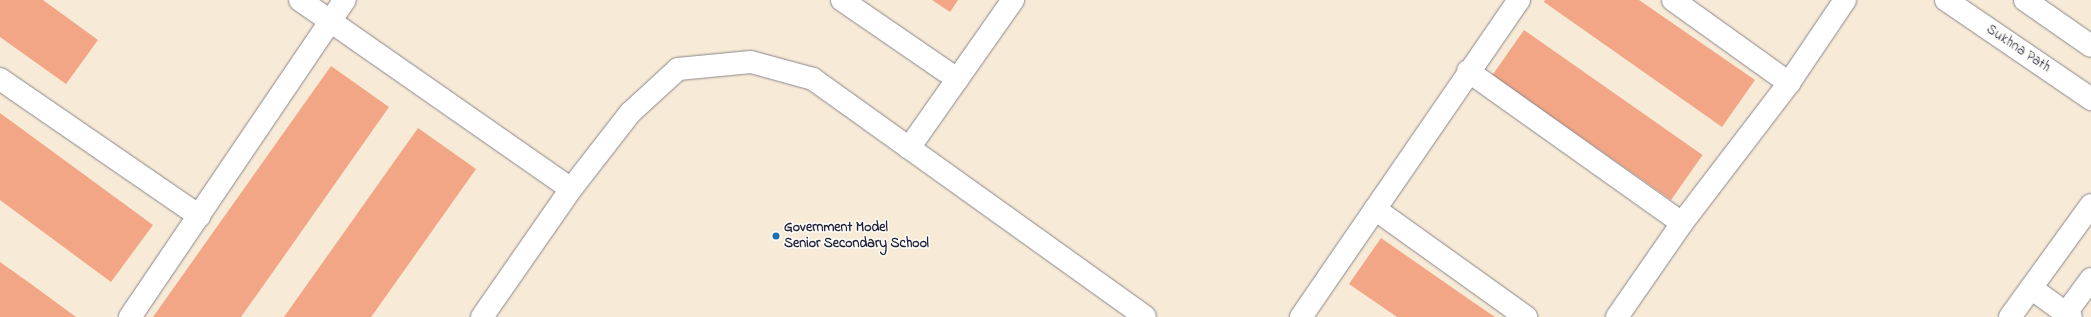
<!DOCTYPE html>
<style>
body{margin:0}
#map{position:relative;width:2091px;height:317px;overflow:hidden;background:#f7ebd8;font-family:"Indie Flower",sans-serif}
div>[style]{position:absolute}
.building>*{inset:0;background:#f2a686;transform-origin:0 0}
.roads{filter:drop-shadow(0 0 1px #8c868a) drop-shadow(0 0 1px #8c868a)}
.street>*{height:22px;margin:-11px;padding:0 11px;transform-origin:11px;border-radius:11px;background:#fff}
.secondary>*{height:22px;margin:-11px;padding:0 11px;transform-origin:11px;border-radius:11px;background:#fff}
.dots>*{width:11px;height:11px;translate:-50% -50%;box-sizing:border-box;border:2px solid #fdfcf7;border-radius:50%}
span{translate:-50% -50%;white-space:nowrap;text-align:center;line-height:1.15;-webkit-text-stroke:3px #fdfcf7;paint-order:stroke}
.street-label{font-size:14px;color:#22223b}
.poi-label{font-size:14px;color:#22223b;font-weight:700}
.left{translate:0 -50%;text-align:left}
</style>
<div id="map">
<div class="building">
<div style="clip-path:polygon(0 0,43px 0,98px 40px,66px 84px,0 37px)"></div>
<div style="clip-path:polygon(932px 0,958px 0,950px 12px)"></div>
<div style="clip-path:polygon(1545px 0,1639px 0,1755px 80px,1722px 127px,1544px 2px)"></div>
<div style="left:1524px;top:30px;width:218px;height:55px;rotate:35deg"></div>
<div style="clip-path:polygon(331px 66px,389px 107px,287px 252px,241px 317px,153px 317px)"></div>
<div style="clip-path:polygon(0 113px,153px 225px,111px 282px,0 200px)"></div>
<div style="clip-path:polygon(418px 128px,476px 169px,374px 313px,371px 317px,284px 317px)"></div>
<div style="clip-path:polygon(1381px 238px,1470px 300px,1495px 317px,1397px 317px,1349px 284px)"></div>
<div style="clip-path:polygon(0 262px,31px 284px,76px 317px,0 317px)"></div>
</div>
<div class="roads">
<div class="street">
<div style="left:300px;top:0;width:330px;rotate:34.9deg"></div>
<div style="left:842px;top:0;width:140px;rotate:34.5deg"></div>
<div style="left:1673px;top:0;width:143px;rotate:35.6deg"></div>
<div style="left:1468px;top:71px;width:262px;rotate:35.4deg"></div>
<div style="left:0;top:79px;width:242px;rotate:34.5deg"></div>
<div style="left:909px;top:148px;width:181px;rotate:-54.9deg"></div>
<div style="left:1375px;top:209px;width:186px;rotate:35.6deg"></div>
<div style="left:2031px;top:288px;width:49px;rotate:35.9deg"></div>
<div style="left:130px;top:317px;width:383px;rotate:-55.9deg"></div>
<div style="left:1301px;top:317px;width:385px;rotate:-55.5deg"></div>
<div style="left:1617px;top:317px;width:114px;rotate:-55.3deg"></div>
<div style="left:1682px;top:223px;width:176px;rotate:-52.6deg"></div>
<div style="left:1789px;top:83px;width:100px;rotate:-56deg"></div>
</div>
<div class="secondary">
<div style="left:1946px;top:0;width:176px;rotate:34.3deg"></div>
<div style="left:2025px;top:0;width:80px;rotate:34.9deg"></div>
<div style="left:482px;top:317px;width:156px;rotate:-55.2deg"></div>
<div style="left:571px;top:189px;width:96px;rotate:-52.2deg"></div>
<div style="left:630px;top:113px;width:65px;rotate:-42.5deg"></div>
<div style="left:678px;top:69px;width:73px;rotate:-5.5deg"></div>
<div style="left:751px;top:62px;width:64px;rotate:15.3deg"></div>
<div style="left:813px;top:79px;width:408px;rotate:35.6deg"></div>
<div style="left:2010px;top:317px;width:138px;rotate:-54.1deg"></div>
<div style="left:2063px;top:317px;width:47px;rotate:-53.6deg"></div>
</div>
</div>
<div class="dots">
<div style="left:776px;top:236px;background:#1f6fb2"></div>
</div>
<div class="street-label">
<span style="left:2018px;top:49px;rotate:34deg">Sukhna Path</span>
</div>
<div class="poi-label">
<span class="left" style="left:784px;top:236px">Government Model<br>Senior Secondary School</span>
</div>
</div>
